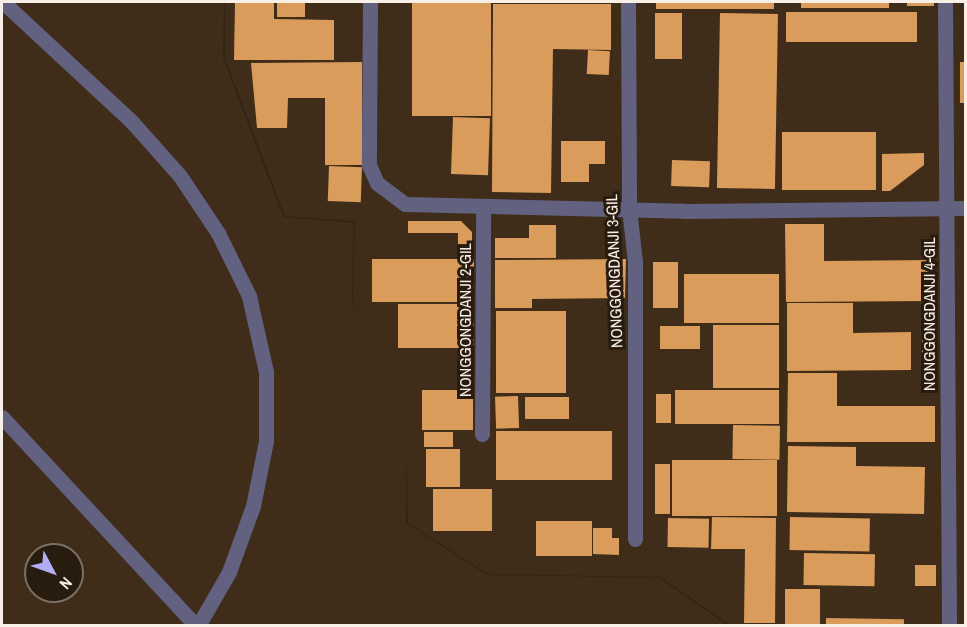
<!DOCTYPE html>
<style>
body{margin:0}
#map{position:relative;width:967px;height:627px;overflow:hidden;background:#322518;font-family:"Archivo Narrow",sans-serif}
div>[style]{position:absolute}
.built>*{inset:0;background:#3f2d1a}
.building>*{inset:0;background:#d99c5b;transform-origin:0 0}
.minor>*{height:15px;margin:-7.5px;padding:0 7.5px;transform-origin:7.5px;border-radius:7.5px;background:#626180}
.tertiary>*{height:15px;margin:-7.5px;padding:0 7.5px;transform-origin:7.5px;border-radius:7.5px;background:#626180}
span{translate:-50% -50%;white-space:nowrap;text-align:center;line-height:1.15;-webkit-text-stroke:6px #281c0e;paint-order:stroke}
.street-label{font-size:16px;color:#f8efe6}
.frame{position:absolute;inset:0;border:3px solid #f8efe6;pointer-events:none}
.north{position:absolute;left:24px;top:543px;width:60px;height:60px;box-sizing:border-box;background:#281c0e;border:2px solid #7b7064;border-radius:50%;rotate:131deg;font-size:16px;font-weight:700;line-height:24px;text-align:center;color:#f8efe6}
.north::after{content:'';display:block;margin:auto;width:21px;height:27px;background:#b2adf9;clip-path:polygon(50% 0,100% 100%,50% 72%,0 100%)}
</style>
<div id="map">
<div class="built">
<div style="clip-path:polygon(evenodd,2px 2px,224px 2px,223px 58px,283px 217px,354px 223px,352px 301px,373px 334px,353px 301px,355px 221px,285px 216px,225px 58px,225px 2px,965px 2px,965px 625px,729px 625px,722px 619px,660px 577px,488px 574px,408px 523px,406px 439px,406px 523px,487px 575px,659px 578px,727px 625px,2px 625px,2px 2px,36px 555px,72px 555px,72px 591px,36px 591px,36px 555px)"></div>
</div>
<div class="building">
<div style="clip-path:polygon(235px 2px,274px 2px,274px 19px,334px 20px,334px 60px,234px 60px)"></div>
<div style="left:277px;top:2px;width:28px;height:15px"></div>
<div style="left:412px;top:2px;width:79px;height:114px"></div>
<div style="left:656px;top:2px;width:118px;height:7px"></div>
<div style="left:801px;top:2px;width:88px;height:6px"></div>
<div style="left:907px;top:2px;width:27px;height:4px"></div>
<div style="clip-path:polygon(493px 4px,611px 4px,611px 50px,553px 49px,551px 193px,492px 192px)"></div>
<div style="left:786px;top:12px;width:131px;height:30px"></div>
<div style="left:655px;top:13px;width:27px;height:46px"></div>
<div style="left:720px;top:13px;width:58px;height:175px;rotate:1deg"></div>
<div style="left:588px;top:50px;width:22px;height:24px;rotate:3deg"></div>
<div style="clip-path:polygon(362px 62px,362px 165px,325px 165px,325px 98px,288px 98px,287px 128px,257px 128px,251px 63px)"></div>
<div style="left:960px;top:62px;width:6px;height:41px"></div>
<div style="left:453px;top:117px;width:37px;height:57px;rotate:2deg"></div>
<div style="left:782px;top:132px;width:94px;height:58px"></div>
<div style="clip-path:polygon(561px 141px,605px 141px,605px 164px,589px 164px,589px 182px,561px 182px)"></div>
<div style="clip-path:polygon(924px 153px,924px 165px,890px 191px,882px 191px,882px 154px)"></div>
<div style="left:672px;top:160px;width:38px;height:26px;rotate:2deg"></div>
<div style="left:329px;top:166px;width:33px;height:35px;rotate:2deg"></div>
<div style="clip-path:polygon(408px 221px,461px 221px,472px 232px,472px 244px,458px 244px,458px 233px,408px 233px)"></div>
<div style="clip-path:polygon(785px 224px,824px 224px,824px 261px,932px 260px,932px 301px,786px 302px)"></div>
<div style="clip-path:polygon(529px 225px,556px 225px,556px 258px,495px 258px,495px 238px,529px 238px)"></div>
<div style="left:372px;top:259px;width:102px;height:43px"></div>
<div style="clip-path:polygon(626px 259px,625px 298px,532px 299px,532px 308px,495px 308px,495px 260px)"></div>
<div style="left:653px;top:262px;width:25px;height:46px"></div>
<div style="left:779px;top:274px;width:49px;height:95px;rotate:90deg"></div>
<div style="clip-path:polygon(787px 303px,853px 303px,853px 333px,911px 332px,911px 370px,787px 371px)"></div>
<div style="left:398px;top:304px;width:76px;height:44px"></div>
<div style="left:496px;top:311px;width:70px;height:82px"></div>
<div style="left:713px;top:325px;width:66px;height:63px"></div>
<div style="left:660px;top:326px;width:40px;height:23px"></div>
<div style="left:922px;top:329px;width:15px;height:32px"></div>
<div style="clip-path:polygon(788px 373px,837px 373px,837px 406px,935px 406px,935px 442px,787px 442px)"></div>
<div style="left:422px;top:390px;width:51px;height:40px"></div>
<div style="left:675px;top:390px;width:104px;height:34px"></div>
<div style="left:656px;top:394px;width:15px;height:29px"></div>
<div style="left:518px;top:396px;width:32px;height:23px;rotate:88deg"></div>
<div style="left:525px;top:397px;width:44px;height:22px"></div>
<div style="left:733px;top:425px;width:47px;height:34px;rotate:1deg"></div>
<div style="left:612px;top:431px;width:49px;height:116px;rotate:90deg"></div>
<div style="left:424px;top:432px;width:29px;height:15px"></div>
<div style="clip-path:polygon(788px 446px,856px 447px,856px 466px,925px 467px,924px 514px,787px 512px)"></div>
<div style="left:426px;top:449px;width:34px;height:38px"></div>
<div style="left:672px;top:460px;width:105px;height:56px"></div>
<div style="left:655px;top:464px;width:15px;height:50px"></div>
<div style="left:433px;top:489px;width:59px;height:42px"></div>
<div style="clip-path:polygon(712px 517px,776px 518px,775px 623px,744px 623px,745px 549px,711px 549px)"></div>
<div style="left:790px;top:517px;width:80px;height:33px;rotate:1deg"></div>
<div style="left:668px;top:518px;width:41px;height:29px;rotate:1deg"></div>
<div style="left:536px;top:521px;width:56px;height:35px"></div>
<div style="clip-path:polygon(593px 528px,612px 528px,612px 538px,619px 538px,619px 555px,593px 554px)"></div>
<div style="left:804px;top:553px;width:71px;height:32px;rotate:1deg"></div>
<div style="left:915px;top:565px;width:21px;height:21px"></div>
<div style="left:785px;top:589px;width:35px;height:37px"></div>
<div style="left:826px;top:618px;width:78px;height:8px;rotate:1deg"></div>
</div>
<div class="minor">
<div style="left:3px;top:2px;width:176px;rotate:42.9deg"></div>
<div style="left:132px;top:122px;width:72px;rotate:48.4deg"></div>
<div style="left:180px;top:176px;width:69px;rotate:56.3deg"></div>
<div style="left:218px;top:233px;width:70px;rotate:63.8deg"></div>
<div style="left:249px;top:296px;width:78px;rotate:77.4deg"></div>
<div style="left:266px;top:372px;width:69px;rotate:90deg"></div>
<div style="left:266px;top:441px;width:66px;rotate:101.3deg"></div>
<div style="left:253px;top:506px;width:70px;rotate:110deg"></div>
<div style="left:229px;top:572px;width:62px;rotate:119.9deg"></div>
<div style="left:370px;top:2px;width:163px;rotate:90.4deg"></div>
<div style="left:369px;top:165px;width:20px;rotate:66deg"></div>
<div style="left:377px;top:183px;width:35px;rotate:37deg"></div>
<div style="left:405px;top:204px;width:279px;rotate:1.4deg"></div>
<div style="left:684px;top:211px;width:282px;rotate:-0.6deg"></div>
<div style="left:628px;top:2px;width:206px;rotate:89.7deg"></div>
<div style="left:629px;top:208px;width:54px;rotate:83.7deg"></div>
<div style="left:635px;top:262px;width:277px;rotate:90deg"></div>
<div style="left:945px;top:2px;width:624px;rotate:89.63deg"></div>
<div style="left:482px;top:434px;width:227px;rotate:-89.7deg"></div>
</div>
<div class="tertiary">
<div style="left:2px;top:417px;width:285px;rotate:47.1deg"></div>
</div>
<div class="street-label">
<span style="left:614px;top:271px;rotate:-92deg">NONGGONGDANJI 3-GIL</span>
<span style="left:929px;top:314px;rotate:-90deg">NONGGONGDANJI 4-GIL</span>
<span style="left:465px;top:320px;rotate:-90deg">NONGGONGDANJI 2-GIL</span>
</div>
<div class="frame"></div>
<div class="north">N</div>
</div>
